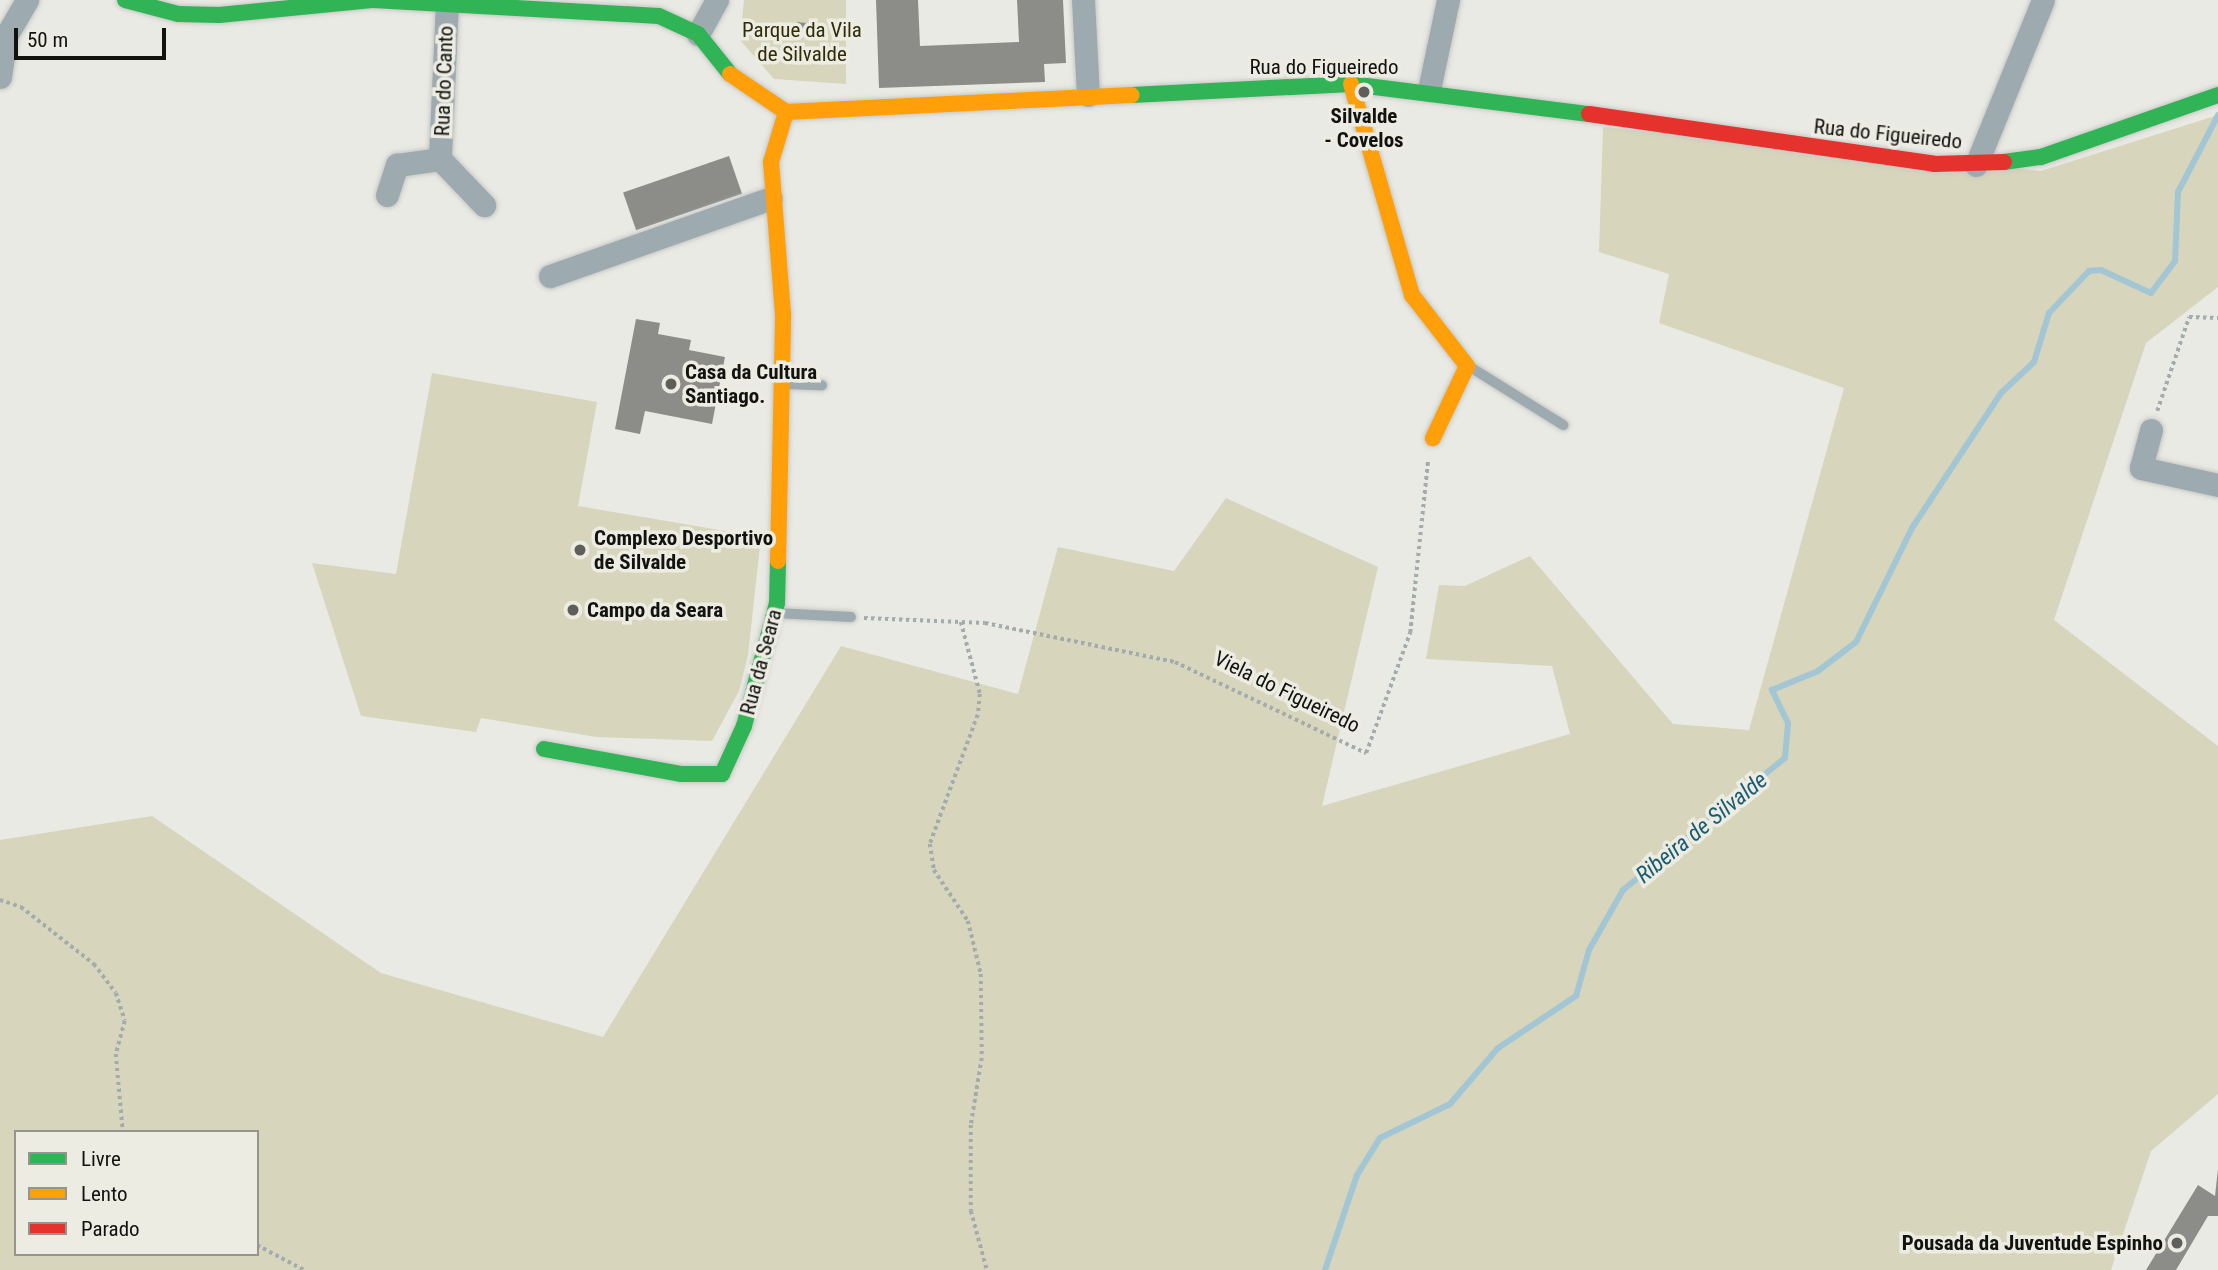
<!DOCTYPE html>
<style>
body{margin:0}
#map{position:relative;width:2218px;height:1270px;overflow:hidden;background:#eaeae5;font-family:"Roboto Condensed",sans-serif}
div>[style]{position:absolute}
.green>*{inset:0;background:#d7d5bc}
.stream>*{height:6px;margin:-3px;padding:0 3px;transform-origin:3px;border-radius:3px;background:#a3c6d4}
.building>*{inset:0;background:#8c8c89;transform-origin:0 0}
.path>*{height:3.5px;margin-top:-1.75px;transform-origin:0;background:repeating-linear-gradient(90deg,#a3abad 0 3.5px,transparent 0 7px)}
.roads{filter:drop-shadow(0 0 2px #c7c7c4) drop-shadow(0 0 2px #c7c7c4)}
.lane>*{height:10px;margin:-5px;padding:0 5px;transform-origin:5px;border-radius:5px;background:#9daaaf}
.street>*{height:23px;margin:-11.5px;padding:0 11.5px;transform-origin:11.5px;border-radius:11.5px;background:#9daaaf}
.fast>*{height:16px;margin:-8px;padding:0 8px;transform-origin:8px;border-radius:8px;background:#30b455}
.slow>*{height:16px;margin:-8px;padding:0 8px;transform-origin:8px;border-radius:8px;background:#ff9f0a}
.jam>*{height:16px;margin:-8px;padding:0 8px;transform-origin:8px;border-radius:8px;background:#e5322d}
.dots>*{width:19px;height:19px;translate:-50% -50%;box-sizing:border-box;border:4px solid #ecece3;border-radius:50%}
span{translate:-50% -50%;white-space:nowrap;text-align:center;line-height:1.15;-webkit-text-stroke:7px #ecece3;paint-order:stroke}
.park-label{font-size:21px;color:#302c06}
.street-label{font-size:21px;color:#12120f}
.poi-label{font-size:21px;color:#12120f;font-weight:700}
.left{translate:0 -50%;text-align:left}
.right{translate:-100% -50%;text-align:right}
.water-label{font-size:23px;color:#1b5c73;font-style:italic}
.legend{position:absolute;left:14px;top:1130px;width:245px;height:126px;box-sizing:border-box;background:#ecece3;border:2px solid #95958e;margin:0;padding:9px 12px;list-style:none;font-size:21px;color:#12120f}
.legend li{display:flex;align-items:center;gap:14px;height:35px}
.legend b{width:35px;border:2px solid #95958e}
.scale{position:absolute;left:14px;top:28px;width:152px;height:32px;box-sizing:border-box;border:4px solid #12120f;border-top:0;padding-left:9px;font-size:21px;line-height:24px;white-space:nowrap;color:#12120f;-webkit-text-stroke:5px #ecece3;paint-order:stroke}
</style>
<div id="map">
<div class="green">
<div style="clip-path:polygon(744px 0,846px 0,846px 84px,774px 79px,740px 40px)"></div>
<div style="clip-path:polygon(evenodd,2218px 115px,2218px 287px,2146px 343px,2054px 620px,2218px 746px,2218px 1094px,2151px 1151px,2111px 1270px,0 1270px,0 840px,152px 816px,381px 973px,603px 1037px,841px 646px,1018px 694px,1058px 547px,1174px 571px,1226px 498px,1378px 567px,1322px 806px,1570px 734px,1552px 666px,1426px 659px,1439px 585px,1465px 586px,1530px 556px,1673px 724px,1749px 730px,1844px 388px,1659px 323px,1669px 274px,1599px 252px,1603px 127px,2041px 171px,2218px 115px,16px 1132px,257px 1132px,257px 1254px,16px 1254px,16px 1132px)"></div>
<div style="clip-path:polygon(432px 373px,597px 402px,578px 506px,761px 537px,748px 655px,739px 691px,712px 741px,597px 737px,481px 718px,476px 732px,361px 716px,312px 563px,396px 574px)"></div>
</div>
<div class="stream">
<div style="left:1325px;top:1270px;width:100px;rotate:-71.4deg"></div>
<div style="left:1357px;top:1175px;width:44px;rotate:-58.1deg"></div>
<div style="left:1380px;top:1138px;width:78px;rotate:-25.9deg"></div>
<div style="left:1450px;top:1104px;width:74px;rotate:-49.4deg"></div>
<div style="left:1498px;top:1048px;width:94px;rotate:-33.7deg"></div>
<div style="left:1576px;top:996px;width:48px;rotate:-74.2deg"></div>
<div style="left:1589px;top:950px;width:69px;rotate:-60.5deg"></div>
<div style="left:1623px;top:890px;width:209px;rotate:-39.2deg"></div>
<div style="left:1785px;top:758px;width:35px;rotate:-85deg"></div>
<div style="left:1788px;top:723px;width:37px;rotate:-116deg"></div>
<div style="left:1772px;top:690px;width:50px;rotate:-22.4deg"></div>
<div style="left:1818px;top:671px;width:48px;rotate:-37.3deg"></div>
<div style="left:1856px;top:642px;width:127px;rotate:-63.8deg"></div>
<div style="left:1912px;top:528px;width:162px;rotate:-56.6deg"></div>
<div style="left:2001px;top:393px;width:45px;rotate:-43.2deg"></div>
<div style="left:2034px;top:362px;width:51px;rotate:-73deg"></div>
<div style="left:2049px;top:313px;width:58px;rotate:-46.4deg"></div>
<div style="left:2089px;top:271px;width:12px;rotate:-5deg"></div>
<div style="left:2101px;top:270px;width:55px;rotate:24.7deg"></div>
<div style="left:2151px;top:293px;width:40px;rotate:-53deg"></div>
<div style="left:2175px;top:261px;width:69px;rotate:-87.5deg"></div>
<div style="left:2178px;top:192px;width:87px;rotate:-62.5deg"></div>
</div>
<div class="building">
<div style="clip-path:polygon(876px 0,918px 0,920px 46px,1019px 42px,1017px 0,1063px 0,1066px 63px,1044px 64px,1045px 82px,879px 88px)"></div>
<div style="left:797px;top:22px;width:9px;height:13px;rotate:6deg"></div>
<div style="left:729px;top:156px;width:40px;height:112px;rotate:71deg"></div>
<div style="clip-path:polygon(636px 319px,660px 323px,658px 334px,691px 340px,689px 350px,725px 357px,712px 424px,645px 411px,640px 434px,615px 429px)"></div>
<div style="clip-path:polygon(2218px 1169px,2218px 1216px,2208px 1216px,2176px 1270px,2146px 1270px,2198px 1185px,2215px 1196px)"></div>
</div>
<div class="path">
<div style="left:2157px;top:411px;width:99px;rotate:-71.2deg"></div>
<div style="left:2189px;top:317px;width:29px;rotate:2deg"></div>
<div style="left:864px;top:618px;width:121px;rotate:2.4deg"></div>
<div style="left:985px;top:623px;width:194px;rotate:11.6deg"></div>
<div style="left:1175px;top:662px;width:212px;rotate:25.5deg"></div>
<div style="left:1366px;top:753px;width:128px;rotate:-69.9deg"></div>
<div style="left:1410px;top:633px;width:174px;rotate:-84.1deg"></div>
<div style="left:961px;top:622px;width:74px;rotate:75.2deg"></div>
<div style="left:980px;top:694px;width:21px;rotate:95deg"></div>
<div style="left:978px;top:715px;width:138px;rotate:110.4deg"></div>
<div style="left:930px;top:844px;width:26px;rotate:81deg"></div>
<div style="left:934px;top:870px;width:61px;rotate:56.3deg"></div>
<div style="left:968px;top:921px;width:55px;rotate:76.2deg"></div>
<div style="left:981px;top:974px;width:84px;rotate:89.3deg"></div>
<div style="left:982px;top:1058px;width:68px;rotate:99.3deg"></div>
<div style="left:971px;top:1125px;width:86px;rotate:90deg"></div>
<div style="left:971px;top:1211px;width:61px;rotate:74.8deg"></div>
<div style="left:0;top:900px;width:22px;rotate:18deg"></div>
<div style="left:21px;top:907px;width:93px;rotate:38deg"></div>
<div style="left:94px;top:964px;width:36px;rotate:53deg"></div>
<div style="left:116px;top:993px;width:29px;rotate:72deg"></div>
<div style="left:125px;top:1021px;width:34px;rotate:105deg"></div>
<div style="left:116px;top:1054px;width:78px;rotate:84.9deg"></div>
<div style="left:257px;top:1245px;width:53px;rotate:28deg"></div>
</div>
<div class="roads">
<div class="lane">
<div style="left:1470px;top:367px;width:110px;rotate:31.9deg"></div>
<div style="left:786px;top:384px;width:36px;rotate:2deg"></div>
<div style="left:776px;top:613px;width:75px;rotate:3.1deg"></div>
</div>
<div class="street">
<div style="left:1083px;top:0;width:95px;rotate:87deg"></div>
<div style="left:447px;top:2px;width:157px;rotate:92.6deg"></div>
<div style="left:440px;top:159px;width:64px;rotate:46.3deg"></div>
<div style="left:698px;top:34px;width:39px;rotate:-61deg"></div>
<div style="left:0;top:77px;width:41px;rotate:-81.7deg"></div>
<div style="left:6px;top:36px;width:42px;rotate:-59.7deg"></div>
<div style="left:1429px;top:90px;width:92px;rotate:-78.1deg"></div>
<div style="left:1976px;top:165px;width:178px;rotate:-67.9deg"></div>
<div style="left:387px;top:195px;width:32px;rotate:-72deg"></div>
<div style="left:397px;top:165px;width:43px;rotate:-7.9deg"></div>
<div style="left:550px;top:276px;width:234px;rotate:-19.4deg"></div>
<div style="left:2151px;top:430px;width:39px;rotate:105deg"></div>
<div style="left:2141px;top:468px;width:79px;rotate:12.4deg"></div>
</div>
<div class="fast">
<div style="left:125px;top:0;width:55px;rotate:14.8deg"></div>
<div style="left:178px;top:14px;width:41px;rotate:1.4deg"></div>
<div style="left:219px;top:15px;width:154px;rotate:-5.6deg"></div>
<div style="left:373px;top:0;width:286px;rotate:3.2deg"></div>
<div style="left:659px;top:16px;width:43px;rotate:24.8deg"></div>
<div style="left:698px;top:34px;width:51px;rotate:51.3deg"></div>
<div style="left:1132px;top:95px;width:219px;rotate:-2.9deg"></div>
<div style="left:1351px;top:84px;width:240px;rotate:7.2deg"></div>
<div style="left:2004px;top:162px;width:37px;rotate:-8deg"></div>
<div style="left:2041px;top:157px;width:188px;rotate:-19.3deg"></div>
<div style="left:544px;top:749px;width:140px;rotate:10.3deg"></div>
<div style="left:682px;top:774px;width:40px"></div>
<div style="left:722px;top:774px;width:53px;rotate:-65.4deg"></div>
<div style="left:744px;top:726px;width:127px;rotate:-75deg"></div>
<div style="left:777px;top:603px;width:42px;rotate:-88.6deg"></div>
</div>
<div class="slow">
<div style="left:730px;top:74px;width:68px;rotate:34.2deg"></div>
<div style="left:786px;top:112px;width:346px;rotate:-2.8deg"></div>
<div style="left:1351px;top:84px;width:220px;rotate:73.9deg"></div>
<div style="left:1412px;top:295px;width:90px;rotate:52.2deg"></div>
<div style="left:1467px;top:366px;width:80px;rotate:115.3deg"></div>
<div style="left:778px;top:561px;width:247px;rotate:-88.8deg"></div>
<div style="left:783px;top:314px;width:152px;rotate:-94.5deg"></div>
<div style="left:771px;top:162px;width:52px;rotate:-73.3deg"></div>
</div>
<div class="jam">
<div style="left:1589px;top:114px;width:349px;rotate:8.2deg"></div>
<div style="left:1934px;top:164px;width:70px;rotate:-1.6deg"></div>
</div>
</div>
<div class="dots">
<div style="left:1364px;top:92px;background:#5e5e5a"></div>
<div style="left:671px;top:384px;background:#5e5e5a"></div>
<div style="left:580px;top:550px;background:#5e5e5a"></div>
<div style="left:573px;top:610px;background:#5e5e5a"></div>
<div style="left:2177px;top:1243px;background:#5e5e5a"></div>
</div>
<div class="park-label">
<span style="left:802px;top:42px">Parque da Vila<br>de Silvalde</span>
</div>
<div class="street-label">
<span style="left:1324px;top:67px">Rua do Figueiredo</span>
<span style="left:444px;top:81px;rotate:-88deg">Rua do Canto</span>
<span style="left:1888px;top:134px;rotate:6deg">Rua do Figueiredo</span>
<span style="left:761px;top:662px;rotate:-75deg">Rua da Seara</span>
<span style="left:1287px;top:692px;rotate:26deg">Viela do Figueiredo</span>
</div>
<div class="poi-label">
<span style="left:1364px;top:128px">Silvalde<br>- Covelos</span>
<span class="left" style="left:685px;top:384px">Casa da Cultura<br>Santiago.</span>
<span class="left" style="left:594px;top:550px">Complexo Desportivo<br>de Silvalde</span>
<span class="left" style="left:587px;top:610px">Campo da Seara</span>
<span class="right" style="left:2163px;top:1243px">Pousada da Juventude Espinho</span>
</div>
<div class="water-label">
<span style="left:1702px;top:828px;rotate:-39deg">Ribeira de Silvalde</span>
</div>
<ul class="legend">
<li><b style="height:9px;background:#30b455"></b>Livre</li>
<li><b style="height:9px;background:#ff9f0a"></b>Lento</li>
<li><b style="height:9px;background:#e5322d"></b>Parado</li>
</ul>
<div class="scale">50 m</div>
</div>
